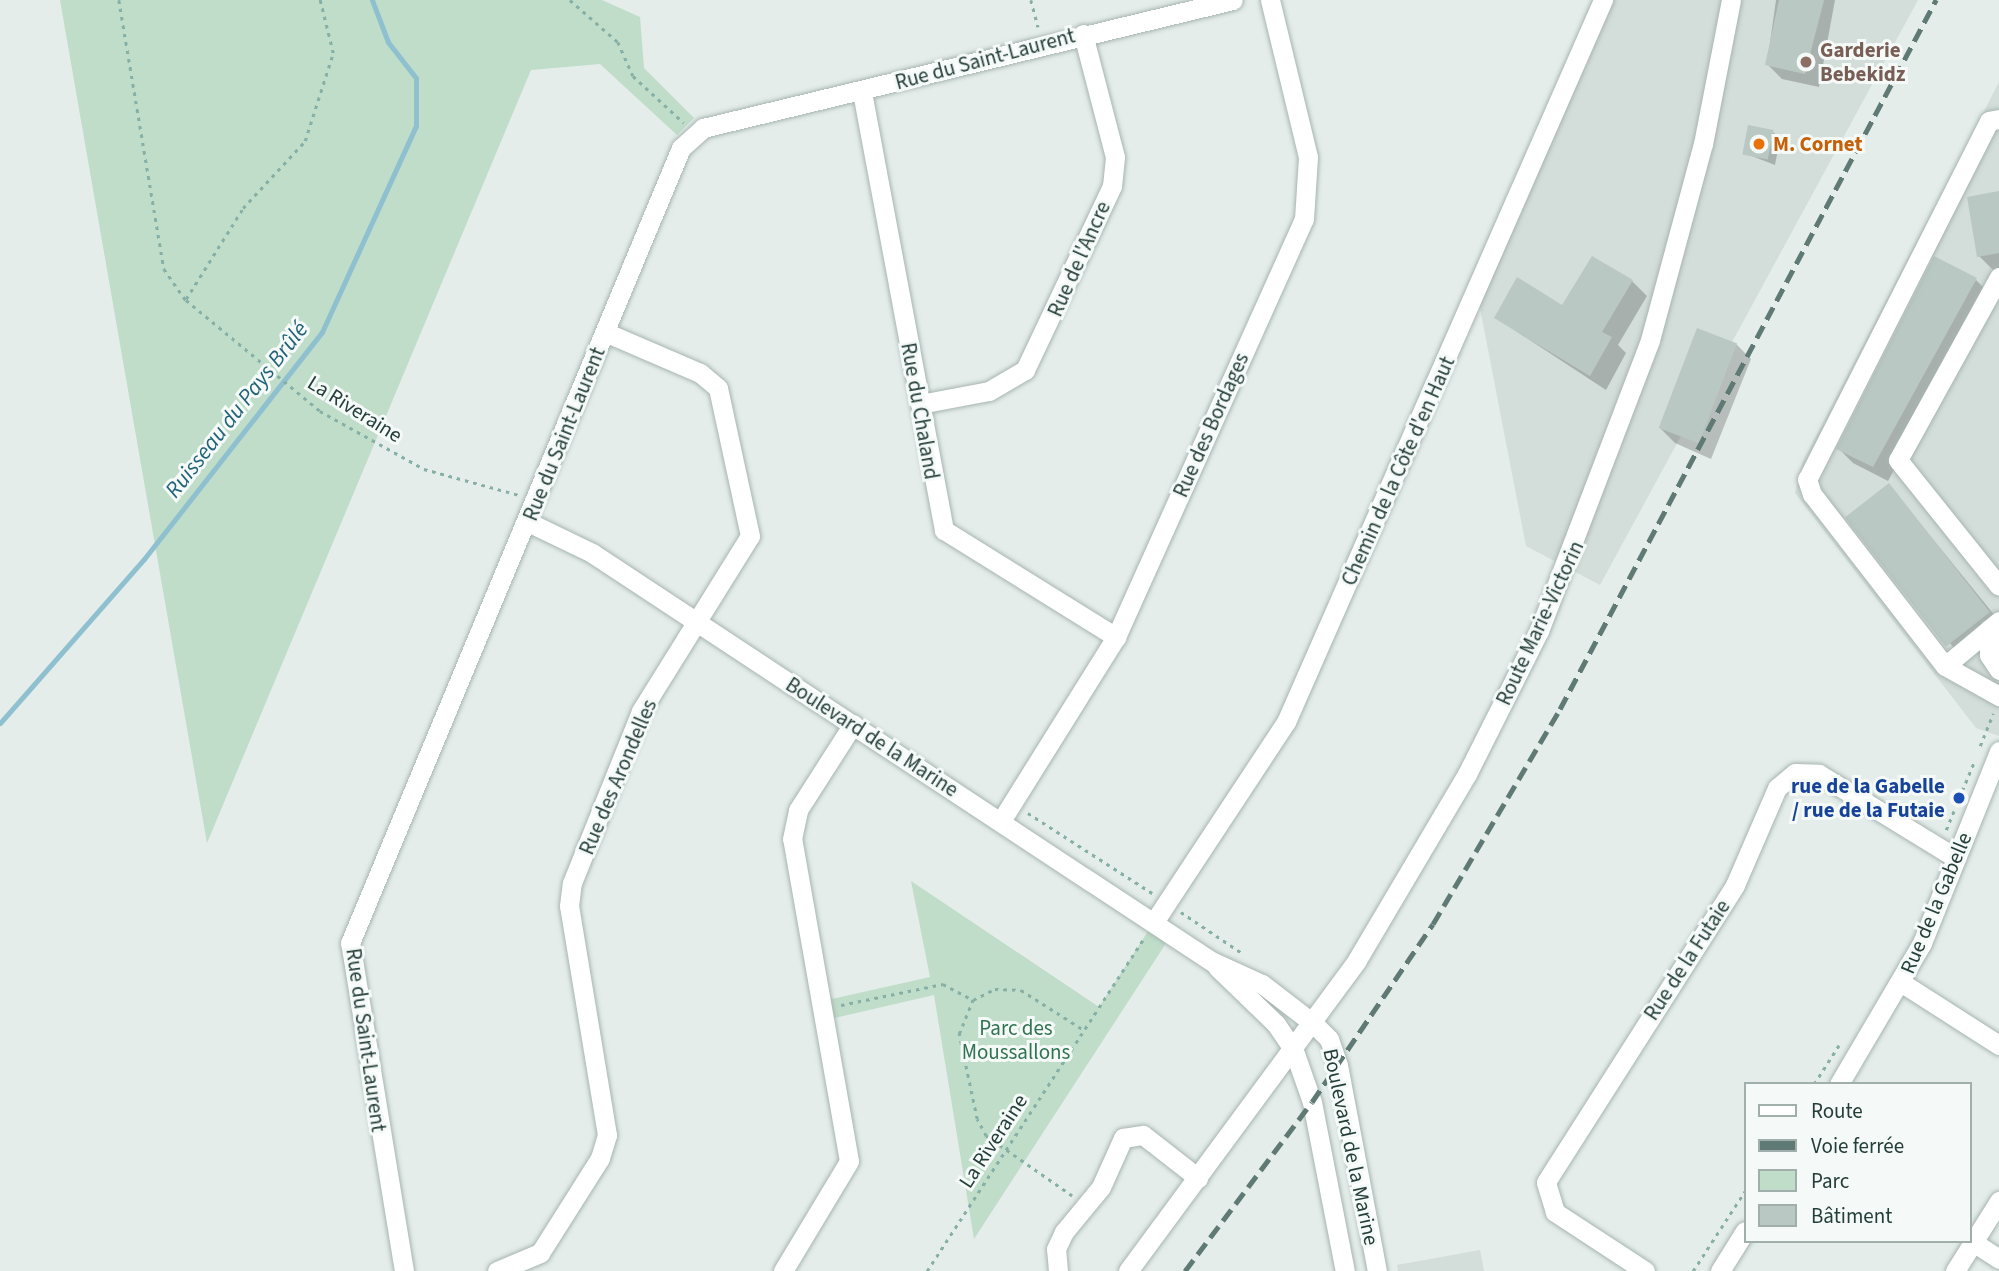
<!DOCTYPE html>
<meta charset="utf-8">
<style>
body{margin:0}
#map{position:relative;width:1999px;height:1271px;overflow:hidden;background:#e4edea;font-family:"Source Sans 3",sans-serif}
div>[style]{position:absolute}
.built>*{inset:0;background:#d3ddd9}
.green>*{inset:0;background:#bfddc9}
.shadow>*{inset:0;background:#0003;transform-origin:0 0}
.stream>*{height:5px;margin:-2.5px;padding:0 2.5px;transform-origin:2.5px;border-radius:2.5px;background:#8fc0cf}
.building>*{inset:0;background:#bac8c3;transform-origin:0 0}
.path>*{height:2.5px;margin-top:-1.25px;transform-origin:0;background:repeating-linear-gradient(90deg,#86afa6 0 3.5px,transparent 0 8.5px)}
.roads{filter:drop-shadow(0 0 2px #a7b5b1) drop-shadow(0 0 2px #a7b5b1)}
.minor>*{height:19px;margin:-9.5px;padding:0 9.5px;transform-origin:9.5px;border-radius:9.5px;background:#fff}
.rail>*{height:5px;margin-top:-2.5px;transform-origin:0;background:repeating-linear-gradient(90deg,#5f7974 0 14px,transparent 0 21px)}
.dots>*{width:19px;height:19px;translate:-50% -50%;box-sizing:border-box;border:4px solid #f5faf8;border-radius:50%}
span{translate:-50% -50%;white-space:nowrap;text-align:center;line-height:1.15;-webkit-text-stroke:6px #f5faf8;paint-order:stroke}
.education-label{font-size:21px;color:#785e54;font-weight:700}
.left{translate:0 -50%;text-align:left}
.street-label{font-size:21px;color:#243e39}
.food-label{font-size:21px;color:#c56008;font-weight:700}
.transit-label{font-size:21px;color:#164399;font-weight:700}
.right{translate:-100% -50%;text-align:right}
.park-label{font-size:21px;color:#307350}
.water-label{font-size:23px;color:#216278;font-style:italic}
.legend{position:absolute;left:1744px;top:1082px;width:228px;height:161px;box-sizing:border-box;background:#f5faf8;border:2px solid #a1afac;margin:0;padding:9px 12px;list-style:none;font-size:21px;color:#243e39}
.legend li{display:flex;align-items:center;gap:14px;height:35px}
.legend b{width:35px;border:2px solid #a1afac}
</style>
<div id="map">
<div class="built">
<div style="clip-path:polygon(1613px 0,1918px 0,1600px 585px,1526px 546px,1479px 303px)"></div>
<div style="clip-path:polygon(1999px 82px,1999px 736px,1976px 728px,1795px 493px,1802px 463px)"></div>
<div style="clip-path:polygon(1480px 1250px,1484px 1271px,1398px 1271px,1397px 1265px)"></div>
</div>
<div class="green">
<div style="clip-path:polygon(60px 0,602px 0,640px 17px,644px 68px,694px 118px,677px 135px,600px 64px,531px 70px,207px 843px)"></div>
<div style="clip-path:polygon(911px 881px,1099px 1007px,1154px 922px,1172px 934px,974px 1239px,934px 995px,826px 1020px,823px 1001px,930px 977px)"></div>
</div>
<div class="shadow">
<div style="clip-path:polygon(1776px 0,1835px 0,1819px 87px,1782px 79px,1767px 64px)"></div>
<div style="clip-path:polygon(1773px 132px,1780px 139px,1775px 165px,1744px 153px)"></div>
<div style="clip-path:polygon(1999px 193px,1999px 270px,1994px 271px,1979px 256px)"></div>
<div style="clip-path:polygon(1976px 280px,1991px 295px,1888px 481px,1853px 463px,1838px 448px)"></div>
<div style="clip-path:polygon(1632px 281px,1647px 296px,1618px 345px,1626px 353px,1606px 390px,1496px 318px,1562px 307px)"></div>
<div style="clip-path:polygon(1736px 344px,1751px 359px,1711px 459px,1675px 443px,1660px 428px)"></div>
<div style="left:1889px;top:485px;width:174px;height:52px;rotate:51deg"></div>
</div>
<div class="stream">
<div style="left:0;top:723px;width:218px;rotate:-48.7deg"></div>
<div style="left:144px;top:559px;width:288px;rotate:-51.9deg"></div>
<div style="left:322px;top:332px;width:226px;rotate:-65.5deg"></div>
<div style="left:416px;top:126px;width:48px;rotate:-90deg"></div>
<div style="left:416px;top:78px;width:46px;rotate:-127.9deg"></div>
<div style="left:388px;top:42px;width:45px;rotate:-110.9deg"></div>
</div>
<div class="building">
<div style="clip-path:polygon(1779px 0,1824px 0,1805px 74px,1765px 65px)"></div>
<div style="left:1748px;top:125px;width:26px;height:30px;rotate:11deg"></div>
<div style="clip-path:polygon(1999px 191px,1999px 253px,1977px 257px,1967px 197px)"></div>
<div style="clip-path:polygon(1592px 256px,1633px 280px,1602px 332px,1612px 337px,1590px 376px,1494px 318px,1517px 277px,1562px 305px)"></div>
<div style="clip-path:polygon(1934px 256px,1977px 278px,1873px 467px,1836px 449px)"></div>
<div style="left:1697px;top:328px;width:43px;height:107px;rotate:21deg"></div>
<div style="left:1889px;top:483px;width:164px;height:56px;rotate:52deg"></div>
</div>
<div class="path">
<div style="left:119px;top:0;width:273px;rotate:80.5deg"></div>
<div style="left:164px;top:269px;width:38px;rotate:55deg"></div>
<div style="left:186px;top:300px;width:174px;rotate:39.6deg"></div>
<div style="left:320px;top:411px;width:119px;rotate:29.1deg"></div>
<div style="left:424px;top:469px;width:98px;rotate:15.3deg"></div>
<div style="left:570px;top:0;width:64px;rotate:41.2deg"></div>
<div style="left:618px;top:42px;width:37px;rotate:66deg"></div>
<div style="left:633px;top:76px;width:69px;rotate:42.7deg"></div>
<div style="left:1031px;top:0;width:28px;rotate:75deg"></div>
<div style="left:186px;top:299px;width:107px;rotate:-57.9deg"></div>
<div style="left:243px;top:208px;width:91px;rotate:-47.2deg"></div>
<div style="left:305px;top:141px;width:92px;rotate:-72.3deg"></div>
<div style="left:333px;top:53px;width:55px;rotate:-103.8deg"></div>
<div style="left:1980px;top:746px;width:35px;rotate:-68deg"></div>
<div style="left:1028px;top:813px;width:148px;rotate:32.8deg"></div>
<div style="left:1946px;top:830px;width:74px;rotate:-67.6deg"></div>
<div style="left:1181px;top:912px;width:73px;rotate:33.9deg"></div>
<div style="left:841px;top:1005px;width:104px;rotate:-11.6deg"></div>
<div style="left:943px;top:984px;width:34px;rotate:28deg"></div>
<div style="left:1814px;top:1084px;width:46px;rotate:-57.3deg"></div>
<div style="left:1072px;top:1196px;width:105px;rotate:-145.1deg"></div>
<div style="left:986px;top:1136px;width:19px;rotate:-118deg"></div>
<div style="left:977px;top:1119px;width:87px;rotate:-102deg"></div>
<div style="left:959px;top:1034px;width:37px;rotate:-68deg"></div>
<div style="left:973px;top:1000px;width:25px;rotate:-27deg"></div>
<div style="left:995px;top:989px;width:26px;rotate:2deg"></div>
<div style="left:1021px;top:990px;width:75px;rotate:32.4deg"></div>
<div style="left:927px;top:1271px;width:399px;rotate:-56.9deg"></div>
<div style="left:1693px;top:1271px;width:95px;rotate:-57deg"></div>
</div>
<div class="roads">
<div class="minor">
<div style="left:862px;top:92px;width:446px;rotate:79.4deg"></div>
<div style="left:944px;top:530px;width:203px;rotate:31.9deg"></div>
<div style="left:1999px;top:119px;width:10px;rotate:169deg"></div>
<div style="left:1989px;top:121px;width:402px;rotate:116.9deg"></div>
<div style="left:1807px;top:479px;width:16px;rotate:72deg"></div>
<div style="left:1812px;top:494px;width:217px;rotate:52.3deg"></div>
<div style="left:1945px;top:666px;width:62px;rotate:29.1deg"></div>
<div style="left:1999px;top:277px;width:209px;rotate:118.9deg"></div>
<div style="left:1898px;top:460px;width:161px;rotate:51.3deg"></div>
<div style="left:920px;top:404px;width:70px;rotate:-10.7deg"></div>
<div style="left:989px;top:391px;width:42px;rotate:-30.3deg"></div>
<div style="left:1025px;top:370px;width:204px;rotate:-64.7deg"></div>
<div style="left:1112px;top:186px;width:29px;rotate:-84deg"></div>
<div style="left:1115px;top:157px;width:127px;rotate:-104.6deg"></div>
<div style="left:528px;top:522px;width:71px;rotate:25.8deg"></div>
<div style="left:592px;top:553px;width:741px;rotate:33.39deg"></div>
<div style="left:1211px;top:961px;width:56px;rotate:24.3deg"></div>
<div style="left:1262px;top:984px;width:66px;rotate:37.6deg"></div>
<div style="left:1314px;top:1024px;width:21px;rotate:45deg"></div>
<div style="left:1329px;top:1039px;width:28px;rotate:71deg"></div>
<div style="left:1338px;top:1065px;width:210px;rotate:79.3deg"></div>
<div style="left:1989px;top:629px;width:26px;rotate:90deg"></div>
<div style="left:1989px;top:655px;width:18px;rotate:56deg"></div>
<div style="left:1945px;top:666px;width:70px;rotate:-39.8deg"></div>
<div style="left:1001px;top:821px;width:217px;rotate:-58deg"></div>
<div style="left:1116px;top:637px;width:458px;rotate:-65.8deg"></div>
<div style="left:1304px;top:219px;width:62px;rotate:-86.3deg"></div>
<div style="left:1308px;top:157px;width:162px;rotate:-103.6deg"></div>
<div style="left:1154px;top:922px;width:240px;rotate:-56.6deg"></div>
<div style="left:1286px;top:722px;width:789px;rotate:-66.3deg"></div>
<div style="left:1217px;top:967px;width:82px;rotate:44deg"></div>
<div style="left:1276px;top:1024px;width:32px;rotate:56deg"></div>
<div style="left:1294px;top:1051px;width:54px;rotate:70.6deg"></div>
<div style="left:1312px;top:1102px;width:172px;rotate:79deg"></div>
<div style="left:1902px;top:983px;width:115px;rotate:32.6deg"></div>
<div style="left:1839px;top:1084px;width:164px;rotate:-59.5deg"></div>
<div style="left:1922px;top:943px;width:207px;rotate:-68.1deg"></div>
<div style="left:1973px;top:1242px;width:31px;rotate:33deg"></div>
<div style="left:404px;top:1271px;width:332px;rotate:-99.3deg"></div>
<div style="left:350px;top:943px;width:861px;rotate:-67.4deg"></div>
<div style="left:681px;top:148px;width:30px;rotate:-42deg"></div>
<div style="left:703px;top:128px;width:545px;rotate:-13.58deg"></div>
<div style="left:497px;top:1271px;width:47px;rotate:-22.7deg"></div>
<div style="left:540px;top:1253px;width:112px;rotate:-57.7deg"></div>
<div style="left:600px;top:1158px;width:24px;rotate:-73deg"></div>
<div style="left:607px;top:1135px;width:232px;rotate:-99.4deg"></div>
<div style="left:569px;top:906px;width:23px;rotate:-83deg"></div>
<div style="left:572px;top:883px;width:185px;rotate:-68.1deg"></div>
<div style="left:641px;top:711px;width:206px;rotate:-58.1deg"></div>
<div style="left:750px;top:536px;width:151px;rotate:-102.2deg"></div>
<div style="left:718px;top:388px;width:23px;rotate:-140deg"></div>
<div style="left:700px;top:373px;width:103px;rotate:-156.7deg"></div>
<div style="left:783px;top:1271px;width:128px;rotate:-59deg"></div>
<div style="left:849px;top:1161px;width:327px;rotate:-100deg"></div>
<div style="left:792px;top:839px;width:30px;rotate:-78deg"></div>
<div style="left:798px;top:810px;width:102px;rotate:-57.4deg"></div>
<div style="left:1058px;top:1271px;width:22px;rotate:-95deg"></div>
<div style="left:1056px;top:1249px;width:19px;rotate:-65deg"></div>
<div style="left:1064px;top:1232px;width:58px;rotate:-50.6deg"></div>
<div style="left:1101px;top:1187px;width:54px;rotate:-65.8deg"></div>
<div style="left:1123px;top:1138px;width:20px;rotate:-9deg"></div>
<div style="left:1143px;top:1135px;width:70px;rotate:38deg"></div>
<div style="left:1128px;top:1271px;width:386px;rotate:-53.6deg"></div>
<div style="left:1357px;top:960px;width:216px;rotate:-59.4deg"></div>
<div style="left:1467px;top:774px;width:160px;rotate:-63.3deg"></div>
<div style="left:1539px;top:631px;width:311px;rotate:-69.1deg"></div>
<div style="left:1650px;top:340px;width:203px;rotate:-74.9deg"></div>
<div style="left:1703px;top:144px;width:147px;rotate:-79deg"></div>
<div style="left:1645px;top:1271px;width:108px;rotate:-146.8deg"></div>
<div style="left:1555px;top:1212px;width:31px;rotate:-107deg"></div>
<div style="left:1546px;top:1182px;width:352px;rotate:-57.5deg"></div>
<div style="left:1735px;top:885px;width:106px;rotate:-66.6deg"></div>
<div style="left:1777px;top:788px;width:23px;rotate:-40deg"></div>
<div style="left:1795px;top:773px;width:24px;rotate:2deg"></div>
<div style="left:1819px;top:774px;width:161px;rotate:31.5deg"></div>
<div style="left:1720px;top:1271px;width:47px;rotate:-58deg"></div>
<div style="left:1955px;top:1271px;width:83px;rotate:-57.8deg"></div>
</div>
</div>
<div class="rail">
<div style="left:1185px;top:1271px;width:211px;rotate:-53.1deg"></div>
<div style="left:1312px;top:1102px;width:215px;rotate:-55.8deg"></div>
<div style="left:1433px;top:924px;width:250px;rotate:-59.4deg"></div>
<div style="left:1560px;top:709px;width:803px;rotate:-62.06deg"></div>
</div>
<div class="dots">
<div style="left:1806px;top:62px;background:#8d6e63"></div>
<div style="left:1759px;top:144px;background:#e8710a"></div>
<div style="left:1959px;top:798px;background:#1a4fb4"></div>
</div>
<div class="education-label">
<span class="left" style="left:1820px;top:62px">Garderie<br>Bebekidz</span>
</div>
<div class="street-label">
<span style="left:985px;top:59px;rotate:-15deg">Rue du Saint-Laurent</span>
<span style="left:1079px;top:259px;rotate:-66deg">Rue de l'Ancre</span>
<span style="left:355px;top:409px;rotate:32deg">La Riveraine</span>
<span style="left:920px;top:411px;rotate:80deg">Rue du Chaland</span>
<span style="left:1211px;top:425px;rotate:-66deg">Rue des Bordages</span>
<span style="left:564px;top:434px;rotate:-68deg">Rue du Saint-Laurent</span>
<span style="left:1398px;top:471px;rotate:-66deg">Chemin de la Côte d'en Haut</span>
<span style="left:1540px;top:623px;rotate:-65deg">Route Marie-Victorin</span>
<span style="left:872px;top:737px;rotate:33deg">Boulevard de la Marine</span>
<span style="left:618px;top:777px;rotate:-67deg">Rue des Arondelles</span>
<span style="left:1936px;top:903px;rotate:-67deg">Rue de la Gabelle</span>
<span style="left:1687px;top:960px;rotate:-57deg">Rue de la Futaie</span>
<span style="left:366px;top:1040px;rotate:82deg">Rue du Saint-Laurent</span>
<span style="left:993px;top:1141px;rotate:-57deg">La Riveraine</span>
<span style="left:1351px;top:1147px;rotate:78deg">Boulevard de la Marine</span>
</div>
<div class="food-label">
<span class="left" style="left:1773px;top:144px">M. Cornet</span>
</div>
<div class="transit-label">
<span class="right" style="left:1945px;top:798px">rue de la Gabelle<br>/ rue de la Futaie</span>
</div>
<div class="park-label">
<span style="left:1016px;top:1040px">Parc des<br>Moussallons</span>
</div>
<div class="water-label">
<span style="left:237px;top:410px;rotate:-52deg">Ruisseau du Pays Brûlé</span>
</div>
<ul class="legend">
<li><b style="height:9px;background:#fff"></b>Route</li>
<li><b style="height:9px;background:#5f7974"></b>Voie ferrée</li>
<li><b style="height:19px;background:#bfddc9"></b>Parc</li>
<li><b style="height:19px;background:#bac8c3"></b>Bâtiment</li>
</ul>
</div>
